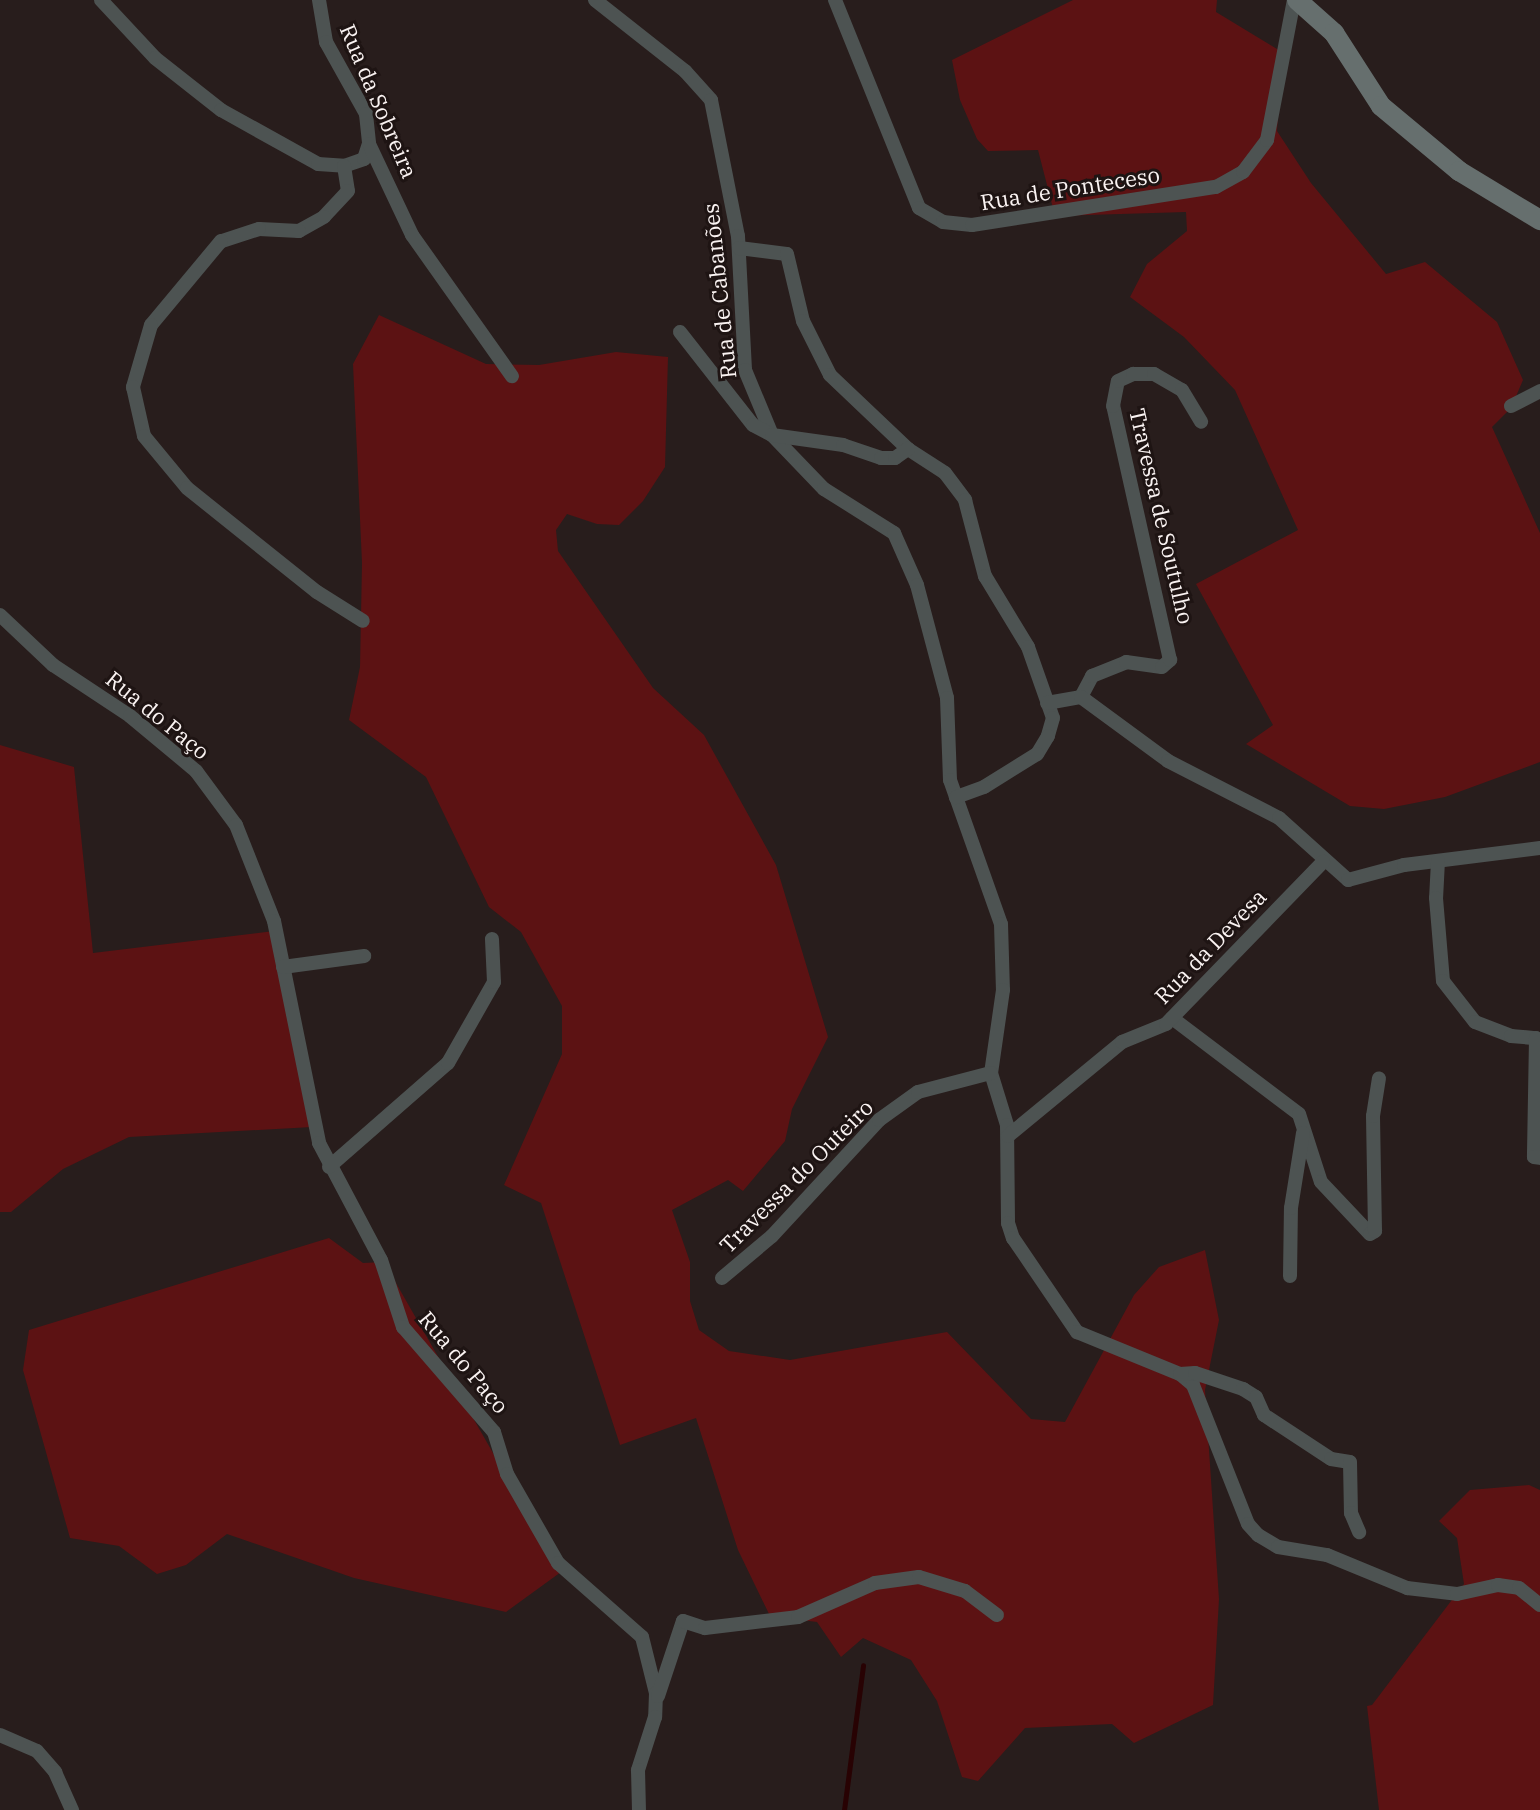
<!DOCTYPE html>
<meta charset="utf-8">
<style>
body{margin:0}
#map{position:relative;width:1540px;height:1810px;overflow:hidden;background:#281d1c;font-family:"IBM Plex Serif",serif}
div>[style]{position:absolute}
.green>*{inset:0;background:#5c1213}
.stream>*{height:5px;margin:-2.5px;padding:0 2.5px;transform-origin:2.5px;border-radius:2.5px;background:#280203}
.street>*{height:14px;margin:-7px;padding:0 7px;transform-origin:7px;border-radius:7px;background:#4d5352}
.secondary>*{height:20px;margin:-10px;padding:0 10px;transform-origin:10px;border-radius:10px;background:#666f6e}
span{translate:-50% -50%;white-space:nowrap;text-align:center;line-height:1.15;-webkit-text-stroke:6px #1e1413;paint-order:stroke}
.street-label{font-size:22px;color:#faf3f2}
</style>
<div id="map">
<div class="green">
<div style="clip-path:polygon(1073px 0,1217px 0,1216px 12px,1282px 52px,1277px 131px,1311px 183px,1386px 274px,1425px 262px,1497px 322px,1523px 380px,1511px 408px,1492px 427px,1540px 533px,1540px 762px,1445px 797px,1384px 809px,1350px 806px,1246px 744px,1273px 725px,1196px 584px,1298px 530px,1235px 390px,1184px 337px,1130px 297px,1147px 264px,1187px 231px,1186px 212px,1055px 216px,1038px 150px,988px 151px,977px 139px,960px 100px,952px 60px)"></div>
<div style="clip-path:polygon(379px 315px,486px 364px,539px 365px,616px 352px,668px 357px,665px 467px,643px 501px,619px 525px,597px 524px,567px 514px,556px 530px,558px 551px,653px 688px,704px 735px,776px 865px,828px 1037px,792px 1109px,785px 1141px,743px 1191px,728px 1180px,672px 1210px,690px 1262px,690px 1301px,699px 1330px,729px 1351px,790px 1360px,947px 1332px,1031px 1419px,1065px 1422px,1134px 1295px,1159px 1267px,1205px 1250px,1219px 1320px,1205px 1390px,1219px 1599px,1213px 1705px,1134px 1743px,1112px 1724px,1025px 1728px,978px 1781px,962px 1777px,937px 1701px,911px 1660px,863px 1638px,841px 1657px,817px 1622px,770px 1616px,738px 1550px,696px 1418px,620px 1445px,541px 1203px,504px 1185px,562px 1054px,562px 1006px,521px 932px,489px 907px,426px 777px,349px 720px,360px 667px,362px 563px,353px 364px)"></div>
<div style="clip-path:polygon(0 745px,74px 767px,93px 953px,274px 931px,312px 1127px,129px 1137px,63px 1169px,11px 1212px,0 1212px)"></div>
<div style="clip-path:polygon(329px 1238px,363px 1263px,384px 1262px,561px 1572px,506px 1612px,354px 1578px,227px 1534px,186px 1565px,157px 1574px,119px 1546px,70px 1538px,23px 1370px,29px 1330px)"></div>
<div style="clip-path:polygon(1529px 1485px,1540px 1490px,1540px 1810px,1379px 1810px,1367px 1706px,1372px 1705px,1464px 1584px,1457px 1538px,1439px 1521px,1470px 1490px)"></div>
</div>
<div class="stream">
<div style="left:844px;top:1810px;width:146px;rotate:-82.5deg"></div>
</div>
<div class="street">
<div style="left:101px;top:0;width:79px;rotate:47deg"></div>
<div style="left:155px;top:58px;width:84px;rotate:38.2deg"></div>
<div style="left:221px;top:110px;width:111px;rotate:29.1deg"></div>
<div style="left:318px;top:164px;width:26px;rotate:4deg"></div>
<div style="left:344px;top:166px;width:21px;rotate:-19deg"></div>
<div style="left:364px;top:159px;width:16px;rotate:-72deg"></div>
<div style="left:319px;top:0;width:43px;rotate:80.5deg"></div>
<div style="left:326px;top:42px;width:82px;rotate:60.9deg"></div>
<div style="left:366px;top:114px;width:30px;rotate:84deg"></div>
<div style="left:369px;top:144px;width:101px;rotate:64.7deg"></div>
<div style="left:412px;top:235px;width:173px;rotate:54.7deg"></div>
<div style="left:595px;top:0;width:115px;rotate:38.3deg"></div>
<div style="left:685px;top:71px;width:39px;rotate:48deg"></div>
<div style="left:711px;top:100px;width:139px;rotate:78.8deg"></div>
<div style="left:738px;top:236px;width:134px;rotate:87deg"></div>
<div style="left:745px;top:370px;width:70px;rotate:67.4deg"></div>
<div style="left:772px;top:435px;width:75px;rotate:46.1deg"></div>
<div style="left:824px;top:489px;width:83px;rotate:32.2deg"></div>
<div style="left:894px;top:533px;width:57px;rotate:66.1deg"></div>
<div style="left:917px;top:585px;width:117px;rotate:75.1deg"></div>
<div style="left:947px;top:698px;width:82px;rotate:87.9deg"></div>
<div style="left:950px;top:780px;width:153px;rotate:70.5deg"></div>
<div style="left:1001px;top:924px;width:66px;rotate:88.3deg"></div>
<div style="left:1003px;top:990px;width:84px;rotate:98.2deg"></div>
<div style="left:991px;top:1073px;width:54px;rotate:72.9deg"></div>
<div style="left:1007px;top:1125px;width:98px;rotate:89.4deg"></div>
<div style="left:1008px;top:1223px;width:16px;rotate:72deg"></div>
<div style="left:1013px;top:1238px;width:114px;rotate:55.8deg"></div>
<div style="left:1077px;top:1332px;width:111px;rotate:22.2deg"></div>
<div style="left:1180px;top:1374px;width:17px;rotate:40deg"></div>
<div style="left:1193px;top:1385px;width:149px;rotate:68.4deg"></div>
<div style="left:1248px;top:1524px;width:15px;rotate:48deg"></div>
<div style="left:1258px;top:1535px;width:23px;rotate:31deg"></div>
<div style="left:1278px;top:1547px;width:50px;rotate:9.3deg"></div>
<div style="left:1327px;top:1555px;width:87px;rotate:22.4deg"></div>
<div style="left:1407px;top:1588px;width:50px;rotate:6.8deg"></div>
<div style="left:1457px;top:1594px;width:42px;rotate:-12.4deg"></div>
<div style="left:1498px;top:1585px;width:21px;rotate:8deg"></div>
<div style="left:1519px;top:1588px;width:27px;rotate:39deg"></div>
<div style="left:835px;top:0;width:224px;rotate:68deg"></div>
<div style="left:919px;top:208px;width:28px;rotate:30deg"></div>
<div style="left:943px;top:222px;width:29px;rotate:6deg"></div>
<div style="left:972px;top:225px;width:247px;rotate:-8.9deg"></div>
<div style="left:1216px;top:187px;width:31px;rotate:-29deg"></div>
<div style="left:1243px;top:172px;width:40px;rotate:-53deg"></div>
<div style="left:1267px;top:140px;width:143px;rotate:-79.1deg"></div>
<div style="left:344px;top:166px;width:25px;rotate:81deg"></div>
<div style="left:348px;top:191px;width:35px;rotate:133deg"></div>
<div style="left:324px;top:217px;width:29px;rotate:151deg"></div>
<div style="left:299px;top:231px;width:40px;rotate:-177.1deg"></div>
<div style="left:259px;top:229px;width:40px;rotate:162deg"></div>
<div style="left:221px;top:241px;width:109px;rotate:129.8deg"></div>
<div style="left:151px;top:325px;width:65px;rotate:106.2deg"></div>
<div style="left:133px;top:387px;width:50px;rotate:77.3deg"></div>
<div style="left:144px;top:436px;width:67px;rotate:50.4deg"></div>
<div style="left:187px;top:488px;width:166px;rotate:38.7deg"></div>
<div style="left:317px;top:592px;width:54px;rotate:32.2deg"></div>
<div style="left:739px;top:248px;width:48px;rotate:7.1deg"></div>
<div style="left:787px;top:254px;width:69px;rotate:76.6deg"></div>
<div style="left:803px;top:321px;width:60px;rotate:63.4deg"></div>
<div style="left:830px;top:375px;width:108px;rotate:43.5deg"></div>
<div style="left:908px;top:449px;width:44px;rotate:33deg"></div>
<div style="left:945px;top:473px;width:34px;rotate:53deg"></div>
<div style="left:965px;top:500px;width:79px;rotate:75.3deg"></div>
<div style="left:985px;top:576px;width:83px;rotate:58.8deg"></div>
<div style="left:1028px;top:647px;width:75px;rotate:70.6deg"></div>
<div style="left:1053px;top:718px;width:19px;rotate:106deg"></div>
<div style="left:1048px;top:736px;width:21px;rotate:121deg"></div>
<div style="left:1037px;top:754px;width:62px;rotate:148.1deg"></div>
<div style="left:984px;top:787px;width:30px;rotate:160deg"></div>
<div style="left:680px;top:332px;width:118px;rotate:51.9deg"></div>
<div style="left:753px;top:425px;width:21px;rotate:28deg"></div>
<div style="left:772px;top:435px;width:72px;rotate:8deg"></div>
<div style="left:843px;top:445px;width:40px;rotate:18.9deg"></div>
<div style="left:881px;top:458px;width:14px"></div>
<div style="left:895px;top:458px;width:16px;rotate:-35deg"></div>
<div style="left:1511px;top:406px;width:33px;rotate:-27deg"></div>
<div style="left:0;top:615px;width:73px;rotate:43.3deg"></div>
<div style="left:53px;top:665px;width:92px;rotate:33.5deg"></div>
<div style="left:130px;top:716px;width:86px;rotate:39.8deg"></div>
<div style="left:196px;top:771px;width:67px;rotate:53.5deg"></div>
<div style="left:236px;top:825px;width:103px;rotate:68.4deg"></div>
<div style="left:274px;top:921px;width:227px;rotate:78.5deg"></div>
<div style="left:319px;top:1143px;width:132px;rotate:62.1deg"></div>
<div style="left:381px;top:1260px;width:71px;rotate:71.8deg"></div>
<div style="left:403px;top:1327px;width:139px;rotate:49.1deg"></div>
<div style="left:494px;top:1432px;width:44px;rotate:72.8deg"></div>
<div style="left:507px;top:1474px;width:103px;rotate:60.2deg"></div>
<div style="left:558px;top:1563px;width:112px;rotate:41.4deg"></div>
<div style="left:642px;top:1637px;width:58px;rotate:76deg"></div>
<div style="left:656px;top:1693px;width:24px;rotate:92deg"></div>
<div style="left:655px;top:1717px;width:56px;rotate:107.8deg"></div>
<div style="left:638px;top:1770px;width:40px;rotate:88.6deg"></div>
<div style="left:1081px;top:697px;width:24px;rotate:-62deg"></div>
<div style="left:1092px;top:676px;width:37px;rotate:-22deg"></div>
<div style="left:1126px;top:662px;width:36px;rotate:8deg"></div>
<div style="left:1162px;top:667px;width:11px;rotate:-41deg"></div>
<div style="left:1170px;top:660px;width:260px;rotate:-102.6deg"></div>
<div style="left:1113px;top:406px;width:25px;rotate:-79deg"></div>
<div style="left:1118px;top:381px;width:17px;rotate:-25deg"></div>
<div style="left:1133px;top:374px;width:21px"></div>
<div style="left:1154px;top:374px;width:32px;rotate:30deg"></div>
<div style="left:1182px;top:390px;width:37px;rotate:59deg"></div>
<div style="left:1047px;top:703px;width:35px;rotate:-10deg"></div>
<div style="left:1081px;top:697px;width:108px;rotate:36.3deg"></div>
<div style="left:1168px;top:761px;width:125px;rotate:27.2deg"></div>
<div style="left:1279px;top:818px;width:93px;rotate:41.9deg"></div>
<div style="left:1348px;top:880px;width:58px;rotate:-15deg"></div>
<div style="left:1404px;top:865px;width:137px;rotate:-7.1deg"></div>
<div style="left:1438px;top:861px;width:37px;rotate:93deg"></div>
<div style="left:1436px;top:898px;width:83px;rotate:85.2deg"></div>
<div style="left:1443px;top:981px;width:52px;rotate:52deg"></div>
<div style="left:1475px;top:1022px;width:39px;rotate:21deg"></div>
<div style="left:1511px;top:1036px;width:25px;rotate:5deg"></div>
<div style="left:1536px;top:1038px;width:119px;rotate:91deg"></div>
<div style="left:1534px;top:1157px;width:6px;rotate:9deg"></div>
<div style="left:283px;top:967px;width:82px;rotate:-7.7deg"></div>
<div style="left:1172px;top:1018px;width:159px;rotate:37.1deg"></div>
<div style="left:1299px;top:1114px;width:71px;rotate:72.1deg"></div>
<div style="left:1321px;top:1182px;width:71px;rotate:46.7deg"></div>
<div style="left:1370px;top:1234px;width:6px;rotate:-31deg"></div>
<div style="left:1375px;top:1231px;width:115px;rotate:-91deg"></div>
<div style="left:1373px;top:1116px;width:38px;rotate:-81deg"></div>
<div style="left:1008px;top:1136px;width:148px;rotate:-39.5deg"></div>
<div style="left:1122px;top:1042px;width:48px;rotate:-22.2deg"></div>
<div style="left:1166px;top:1024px;width:226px;rotate:-45.9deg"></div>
<div style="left:329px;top:1167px;width:158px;rotate:-41.2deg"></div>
<div style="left:448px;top:1063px;width:93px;rotate:-60.4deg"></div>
<div style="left:494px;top:982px;width:43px;rotate:-92.7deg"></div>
<div style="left:1290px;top:1276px;width:68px;rotate:-89.2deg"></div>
<div style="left:1291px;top:1208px;width:76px;rotate:-80.9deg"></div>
<div style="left:722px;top:1278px;width:65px;rotate:-40deg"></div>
<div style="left:772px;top:1236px;width:158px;rotate:-47.3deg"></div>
<div style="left:879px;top:1120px;width:48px;rotate:-35.7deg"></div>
<div style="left:918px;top:1092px;width:75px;rotate:-14.6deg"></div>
<div style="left:1180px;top:1374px;width:15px;rotate:-4deg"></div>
<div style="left:1195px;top:1373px;width:51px;rotate:18.4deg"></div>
<div style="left:1243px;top:1389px;width:15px;rotate:32deg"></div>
<div style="left:1256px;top:1397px;width:20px;rotate:66deg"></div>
<div style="left:1264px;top:1415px;width:80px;rotate:33.3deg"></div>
<div style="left:1331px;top:1459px;width:19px;rotate:9deg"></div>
<div style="left:1350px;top:1462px;width:51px;rotate:88.9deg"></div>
<div style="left:1351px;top:1513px;width:21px;rotate:67deg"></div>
<div style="left:658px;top:1696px;width:79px;rotate:-71.6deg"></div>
<div style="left:683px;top:1621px;width:23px;rotate:18deg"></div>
<div style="left:705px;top:1628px;width:94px;rotate:-6.7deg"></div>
<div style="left:798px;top:1617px;width:84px;rotate:-23.8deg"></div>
<div style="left:875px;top:1583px;width:44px;rotate:-7.8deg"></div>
<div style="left:919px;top:1577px;width:48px;rotate:16.9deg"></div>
<div style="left:965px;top:1591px;width:40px;rotate:37deg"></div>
<div style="left:0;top:1735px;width:40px;rotate:23.4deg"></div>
<div style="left:37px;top:1751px;width:28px;rotate:49deg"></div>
<div style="left:55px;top:1772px;width:42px;rotate:65.9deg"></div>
</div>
<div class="secondary">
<div style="left:1297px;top:0;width:50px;rotate:41.7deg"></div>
<div style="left:1334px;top:33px;width:87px;rotate:57.2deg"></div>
<div style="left:1381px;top:106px;width:102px;rotate:39.8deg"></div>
<div style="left:1459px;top:171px;width:95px;rotate:31.2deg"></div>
</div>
<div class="street-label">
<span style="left:379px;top:101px;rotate:67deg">Rua da Sobreira</span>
<span style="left:1070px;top:188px;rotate:-9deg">Rua de Ponteceso</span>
<span style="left:719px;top:291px;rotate:-96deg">Rua de Cabanões</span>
<span style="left:1162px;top:516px;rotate:77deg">Travessa de Soutulho</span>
<span style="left:158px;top:715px;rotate:39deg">Rua do Paço</span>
<span style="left:1210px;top:946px;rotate:-46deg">Rua da Devesa</span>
<span style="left:796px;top:1176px;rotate:-45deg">Travessa do Outeiro</span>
<span style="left:464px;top:1362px;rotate:50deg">Rua do Paço</span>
</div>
</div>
